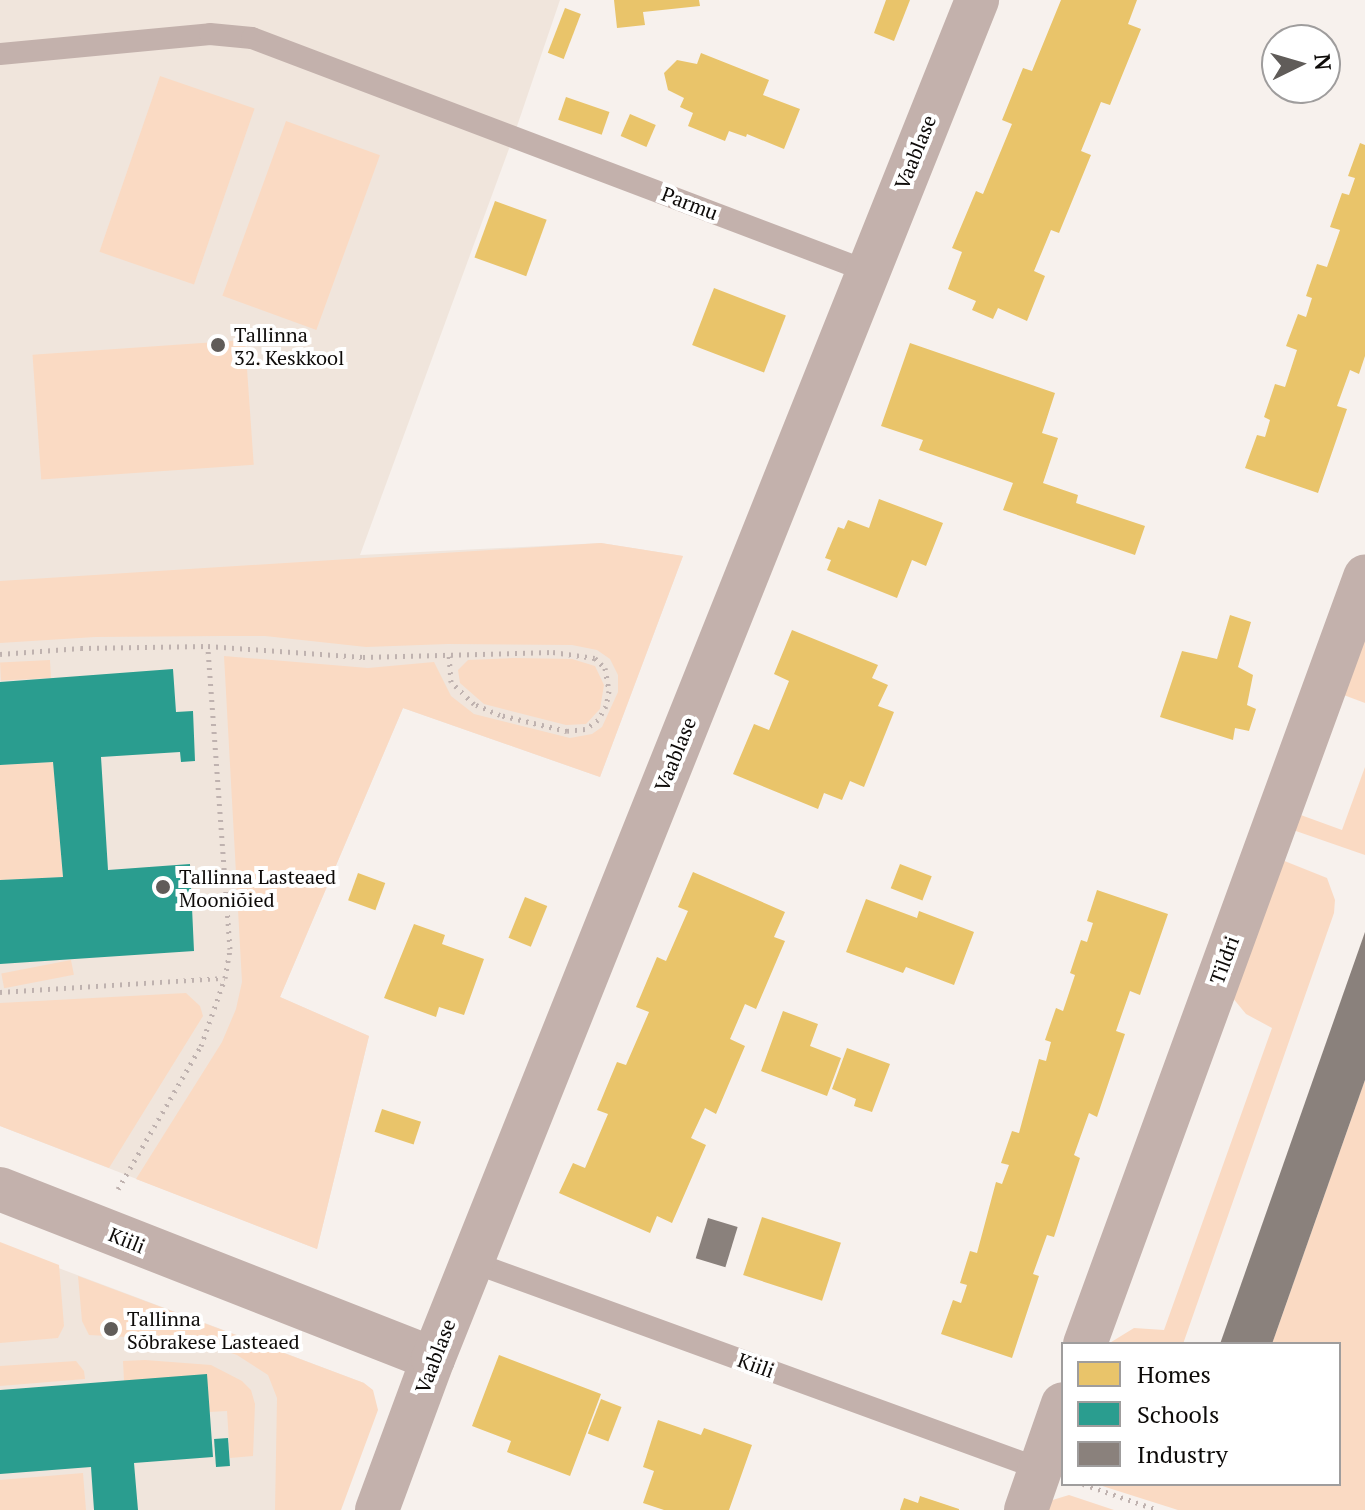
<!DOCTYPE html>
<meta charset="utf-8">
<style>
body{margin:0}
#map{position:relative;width:1365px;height:1510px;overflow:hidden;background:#f7f1ed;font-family:"PT Serif",serif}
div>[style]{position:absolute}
.built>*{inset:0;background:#f0e5dc}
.green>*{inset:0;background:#fadac3;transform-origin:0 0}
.homes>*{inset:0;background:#e9c46a;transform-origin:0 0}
.schools>*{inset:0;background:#2a9d8f;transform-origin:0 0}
.industry>*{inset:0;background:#8a817c;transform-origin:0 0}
.path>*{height:5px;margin-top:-2.5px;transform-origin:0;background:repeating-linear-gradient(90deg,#bfb2af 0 2px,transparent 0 8px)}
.lane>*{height:22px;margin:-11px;padding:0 11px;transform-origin:11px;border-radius:11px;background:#c3b1ac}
.street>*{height:44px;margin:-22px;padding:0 22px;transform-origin:22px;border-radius:22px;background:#c3b1ac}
.dots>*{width:22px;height:22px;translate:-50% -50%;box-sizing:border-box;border:4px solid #fff;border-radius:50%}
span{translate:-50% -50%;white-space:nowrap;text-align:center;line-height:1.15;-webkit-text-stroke:8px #fff;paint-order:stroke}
.street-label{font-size:20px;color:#0e0b09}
.poi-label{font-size:20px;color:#0e0b09}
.left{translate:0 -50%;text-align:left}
.legend{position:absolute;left:1061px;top:1342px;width:280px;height:144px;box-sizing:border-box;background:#fff;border:2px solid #9f9d9d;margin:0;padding:10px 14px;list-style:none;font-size:24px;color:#0e0b09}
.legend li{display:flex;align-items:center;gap:16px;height:40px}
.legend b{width:40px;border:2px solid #9f9d9d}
.north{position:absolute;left:1261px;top:24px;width:80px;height:80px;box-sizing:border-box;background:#fff;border:2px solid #9f9d9d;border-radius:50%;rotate:85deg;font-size:22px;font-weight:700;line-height:32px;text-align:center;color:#0e0b09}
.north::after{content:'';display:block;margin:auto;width:28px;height:36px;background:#605c59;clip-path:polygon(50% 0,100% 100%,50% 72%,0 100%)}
</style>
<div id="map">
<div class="built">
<div style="clip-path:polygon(0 0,560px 0,514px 135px,360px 555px,601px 543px,683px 556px,600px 777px,403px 708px,280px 997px,369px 1036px,317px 1249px,0 1126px)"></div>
<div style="clip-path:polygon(0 1246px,364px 1383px,324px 1510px,0 1510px)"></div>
</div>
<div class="green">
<div style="left:160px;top:76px;width:100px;height:186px;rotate:19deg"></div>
<div style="left:286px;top:121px;width:100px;height:186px;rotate:20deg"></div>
<div style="left:245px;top:340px;width:125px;height:213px;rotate:86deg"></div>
<div style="clip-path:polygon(601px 543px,683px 556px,600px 777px,403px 708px,280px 997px,369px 1036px,317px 1249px,136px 1179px,222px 1042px,236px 1009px,242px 982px,224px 656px,368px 668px,434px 662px,451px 696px,474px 714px,570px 738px,592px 734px,602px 727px,618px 692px,618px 675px,610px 659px,597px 650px,572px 645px,448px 644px,366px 647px,265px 636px,223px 636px,95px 637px,0 643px,0 581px)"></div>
<div style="clip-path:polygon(1365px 623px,1365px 703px,1341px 694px)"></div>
<div style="clip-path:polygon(513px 658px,572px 659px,595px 666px,604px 685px,600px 709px,586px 724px,566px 725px,484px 704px,460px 683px,458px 670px,468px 660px)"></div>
<div style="left:50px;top:660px;width:18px;height:50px;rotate:87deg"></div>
<div style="clip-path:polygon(53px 762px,63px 877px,0 880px,0 765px)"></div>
<div style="clip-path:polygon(1365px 767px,1365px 855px,1293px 830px,1298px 814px,1342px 830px)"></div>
<div style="clip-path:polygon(1282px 860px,1327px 878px,1335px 900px,1334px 913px,1183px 1344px,1108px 1344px,1134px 1328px,1164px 1330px,1272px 1028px,1246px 1014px,1232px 997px)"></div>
<div style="left:71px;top:960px;width:15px;height:71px;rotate:79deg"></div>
<div style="clip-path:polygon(186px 993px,200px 1006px,203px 1016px,109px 1168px,0 1126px,0 1003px)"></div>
<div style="clip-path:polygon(1365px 1080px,1365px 1510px,1178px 1510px,1096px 1484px,1339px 1484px,1339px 1344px,1272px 1344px)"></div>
<div style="clip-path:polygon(0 1242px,59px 1265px,64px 1326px,58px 1338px,0 1343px)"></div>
<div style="clip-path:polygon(78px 1276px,364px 1383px,373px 1390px,378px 1410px,341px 1510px,275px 1510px,277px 1398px,268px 1375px,237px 1355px,196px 1341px,89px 1335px,82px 1321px)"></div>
<div style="clip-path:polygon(145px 1360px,211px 1365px,242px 1381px,251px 1390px,255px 1404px,253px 1456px,230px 1458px,227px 1411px,209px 1412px,124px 1381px,123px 1361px)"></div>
<div style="clip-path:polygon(76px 1361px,84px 1371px,85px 1379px,0 1386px,0 1366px)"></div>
<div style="clip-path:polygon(83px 1473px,86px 1510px,0 1510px,0 1480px)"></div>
<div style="clip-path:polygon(1069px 1495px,1114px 1510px,1043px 1510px,1046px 1502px)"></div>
</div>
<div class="homes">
<div style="clip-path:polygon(614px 0,699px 0,700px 6px,643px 12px,645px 25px,617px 28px)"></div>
<div style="clip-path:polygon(886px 0,910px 0,894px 41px,874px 33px)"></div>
<div style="clip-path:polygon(1061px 0,1137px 0,1128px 24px,1141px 29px,1110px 105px,1101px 102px,1081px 151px,1091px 155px,1059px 233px,1051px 230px,1034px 271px,1045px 276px,1027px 321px,998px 308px,993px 319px,972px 310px,976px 301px,948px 289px,962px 252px,952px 248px,976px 191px,983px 194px,1012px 124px,1002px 120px,1023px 68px,1032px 71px)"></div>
<div style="left:565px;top:8px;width:17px;height:48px;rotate:21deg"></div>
<div style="clip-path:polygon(701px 53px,769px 80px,763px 95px,800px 109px,784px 149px,747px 134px,746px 137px,729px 131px,725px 141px,688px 126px,693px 113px,680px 107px,684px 98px,668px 90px,664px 73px,677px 60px,697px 64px)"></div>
<div style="left:566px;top:97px;width:46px;height:24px;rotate:19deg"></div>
<div style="left:630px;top:114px;width:28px;height:24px;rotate:23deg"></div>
<div style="clip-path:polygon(1360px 143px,1365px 145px,1365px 356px,1359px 374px,1350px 370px,1337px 406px,1347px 409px,1318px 493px,1245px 468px,1257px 435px,1265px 437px,1270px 420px,1264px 417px,1275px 384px,1285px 387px,1297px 350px,1286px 346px,1298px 314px,1306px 317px,1312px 298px,1306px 296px,1317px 264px,1327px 267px,1340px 230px,1330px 227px,1342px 193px,1349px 195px,1355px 178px,1348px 176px)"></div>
<div style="left:495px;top:201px;width:55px;height:60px;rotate:20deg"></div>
<div style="left:714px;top:288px;width:77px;height:61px;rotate:21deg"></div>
<div style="clip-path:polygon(910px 343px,1055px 393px,1042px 433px,1058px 438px,1043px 483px,1078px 495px,1076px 503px,1145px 526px,1135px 555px,1003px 510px,1013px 483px,919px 450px,923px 440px,881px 426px)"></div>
<div style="clip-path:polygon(879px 499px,943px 523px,926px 566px,912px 560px,897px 598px,827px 570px,831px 560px,825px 558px,838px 527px,844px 529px,848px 520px,869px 528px)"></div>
<div style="clip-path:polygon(1230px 615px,1251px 622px,1238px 667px,1253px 675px,1247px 705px,1256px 709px,1249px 731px,1235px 728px,1233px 740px,1160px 717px,1182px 651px,1217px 659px)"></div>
<div style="clip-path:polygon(792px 630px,878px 665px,872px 678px,888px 685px,878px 706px,894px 712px,864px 787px,850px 781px,842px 800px,824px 793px,818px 809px,733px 774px,754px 724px,769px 730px,778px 708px,789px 681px,774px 674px)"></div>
<div style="left:900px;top:864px;width:34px;height:26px;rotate:21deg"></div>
<div style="clip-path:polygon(693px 872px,785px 912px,774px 937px,785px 941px,756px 1009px,745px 1004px,730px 1039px,745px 1046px,716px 1114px,705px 1108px,691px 1138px,706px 1145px,672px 1223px,657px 1216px,650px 1233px,559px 1193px,573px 1163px,585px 1168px,608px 1114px,597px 1110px,617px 1062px,626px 1065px,649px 1012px,636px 1007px,657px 957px,666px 961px,688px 911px,678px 907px)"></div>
<div style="left:358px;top:873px;width:29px;height:29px;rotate:20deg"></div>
<div style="clip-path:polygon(1097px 890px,1168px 914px,1140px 995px,1130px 991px,1116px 1031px,1125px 1034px,1097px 1117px,1089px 1113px,1074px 1155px,1080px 1158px,1054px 1237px,1047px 1235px,1033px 1274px,1039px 1276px,1012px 1358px,941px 1334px,953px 1300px,961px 1303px,967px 1285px,960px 1283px,970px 1251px,977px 1253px,996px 1182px,1002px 1184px,1009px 1165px,1001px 1163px,1012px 1131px,1019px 1133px,1039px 1059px,1046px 1061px,1051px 1042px,1045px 1040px,1056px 1008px,1063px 1011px,1075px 975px,1070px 973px,1081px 940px,1087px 942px,1093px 923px,1087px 921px)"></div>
<div style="left:525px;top:897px;width:24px;height:44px;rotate:22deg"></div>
<div style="clip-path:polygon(866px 899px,917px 918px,919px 911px,974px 932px,954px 985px,906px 967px,903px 973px,846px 952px)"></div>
<div style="clip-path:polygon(414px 924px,445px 935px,442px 944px,484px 959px,464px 1015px,439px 1007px,436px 1017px,384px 998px)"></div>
<div style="clip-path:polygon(783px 1011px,818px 1024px,810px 1046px,841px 1058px,827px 1096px,761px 1071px)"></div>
<div style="clip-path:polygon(847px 1048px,890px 1064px,872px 1112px,854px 1106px,856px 1099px,832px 1089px)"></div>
<div style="left:382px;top:1109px;width:41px;height:24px;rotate:18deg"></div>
<div style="left:762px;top:1217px;width:83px;height:61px;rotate:18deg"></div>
<div style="clip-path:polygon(499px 1355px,601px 1394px,570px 1476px,507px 1452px,511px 1441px,472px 1426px)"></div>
<div style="left:601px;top:1399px;width:22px;height:37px;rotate:21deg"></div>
<div style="clip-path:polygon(658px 1420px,701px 1435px,704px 1428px,752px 1445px,729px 1510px,664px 1510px,643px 1503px,654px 1471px,643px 1467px)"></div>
<div style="clip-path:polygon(920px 1496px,959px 1509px,959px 1510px,900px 1510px,904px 1498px,918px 1503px)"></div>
</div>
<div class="schools">
<div style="clip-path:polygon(173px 669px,176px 712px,193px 711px,195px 761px,181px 762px,180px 752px,101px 757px,108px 870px,190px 864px,194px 951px,0 964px,0 880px,63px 877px,53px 762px,0 765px,0 682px)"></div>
<div style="clip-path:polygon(207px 1374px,213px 1457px,134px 1463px,138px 1510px,94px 1510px,91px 1467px,0 1474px,0 1390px)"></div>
<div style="left:228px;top:1438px;width:28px;height:14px;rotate:86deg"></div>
</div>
<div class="industry">
<div style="clip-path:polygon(1365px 932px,1365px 1080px,1272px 1344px,1220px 1344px)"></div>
<div style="left:708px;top:1218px;width:31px;height:42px;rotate:17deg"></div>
</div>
<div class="path">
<div style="left:0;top:654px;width:81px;rotate:-4.2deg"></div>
<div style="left:81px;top:648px;width:127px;rotate:-0.9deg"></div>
<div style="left:208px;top:646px;width:155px;rotate:4.1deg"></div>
<div style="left:363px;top:657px;width:190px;rotate:-1.5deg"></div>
<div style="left:553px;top:652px;width:42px;rotate:8.1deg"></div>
<div style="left:595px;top:658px;width:14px;rotate:45deg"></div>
<div style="left:605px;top:668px;width:23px;rotate:80deg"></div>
<div style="left:609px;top:691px;width:15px;rotate:101deg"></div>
<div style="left:606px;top:706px;width:16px;rotate:120deg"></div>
<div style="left:598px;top:720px;width:16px;rotate:145deg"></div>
<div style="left:585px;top:729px;width:18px;rotate:174deg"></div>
<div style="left:567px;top:731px;width:69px;rotate:-166.6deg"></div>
<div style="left:500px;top:715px;width:28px;rotate:-157deg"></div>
<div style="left:474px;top:704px;width:32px;rotate:-136deg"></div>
<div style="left:451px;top:682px;width:26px;rotate:-94deg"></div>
<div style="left:0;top:992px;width:225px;rotate:-3.6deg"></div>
<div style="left:118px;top:1189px;width:165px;rotate:-59.9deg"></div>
<div style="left:201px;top:1046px;width:72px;rotate:-70.6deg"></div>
<div style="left:225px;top:978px;width:29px;rotate:-80deg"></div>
<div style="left:230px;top:949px;width:304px;rotate:-94.2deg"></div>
<div style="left:1083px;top:1484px;width:79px;rotate:19.1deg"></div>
</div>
<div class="lane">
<div style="left:0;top:54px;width:211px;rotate:-5.4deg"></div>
<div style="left:210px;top:34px;width:42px;rotate:5.4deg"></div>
<div style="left:252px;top:38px;width:658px;rotate:20.75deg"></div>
<div style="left:472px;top:1262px;width:605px;rotate:20.02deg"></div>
</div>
<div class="street">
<div style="left:0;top:1189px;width:465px;rotate:21.4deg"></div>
<div style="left:1085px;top:1344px;width:817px;rotate:-69.94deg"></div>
<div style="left:377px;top:1510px;width:161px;rotate:-69.7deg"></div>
<div style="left:433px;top:1359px;width:1464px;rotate:-68.18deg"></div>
<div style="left:1026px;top:1510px;width:112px;rotate:-70.8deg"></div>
</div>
<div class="dots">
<div style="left:218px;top:345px;background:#605c59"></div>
<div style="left:163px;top:887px;background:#605c59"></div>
<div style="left:111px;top:1329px;background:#605c59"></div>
</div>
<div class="street-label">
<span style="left:915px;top:152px;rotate:-68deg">Vaablase</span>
<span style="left:690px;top:203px;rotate:21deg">Parmu</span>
<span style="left:675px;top:754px;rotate:-68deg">Vaablase</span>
<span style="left:1224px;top:960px;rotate:-70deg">Tildri</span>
<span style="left:127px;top:1240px;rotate:22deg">Kiili</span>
<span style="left:435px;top:1356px;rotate:-69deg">Vaablase</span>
<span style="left:756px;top:1365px;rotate:20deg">Kiili</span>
</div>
<div class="poi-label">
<span class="left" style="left:234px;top:346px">Tallinna<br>32. Keskkool</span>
<span class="left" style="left:179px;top:888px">Tallinna Lasteaed<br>Mooniõied</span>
<span class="left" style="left:127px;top:1330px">Tallinna<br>Sõbrakese Lasteaed</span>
</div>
<ul class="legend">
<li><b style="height:22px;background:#e9c46a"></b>Homes</li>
<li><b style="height:22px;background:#2a9d8f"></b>Schools</li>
<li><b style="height:22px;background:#8a817c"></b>Industry</li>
</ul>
<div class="north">N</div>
</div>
